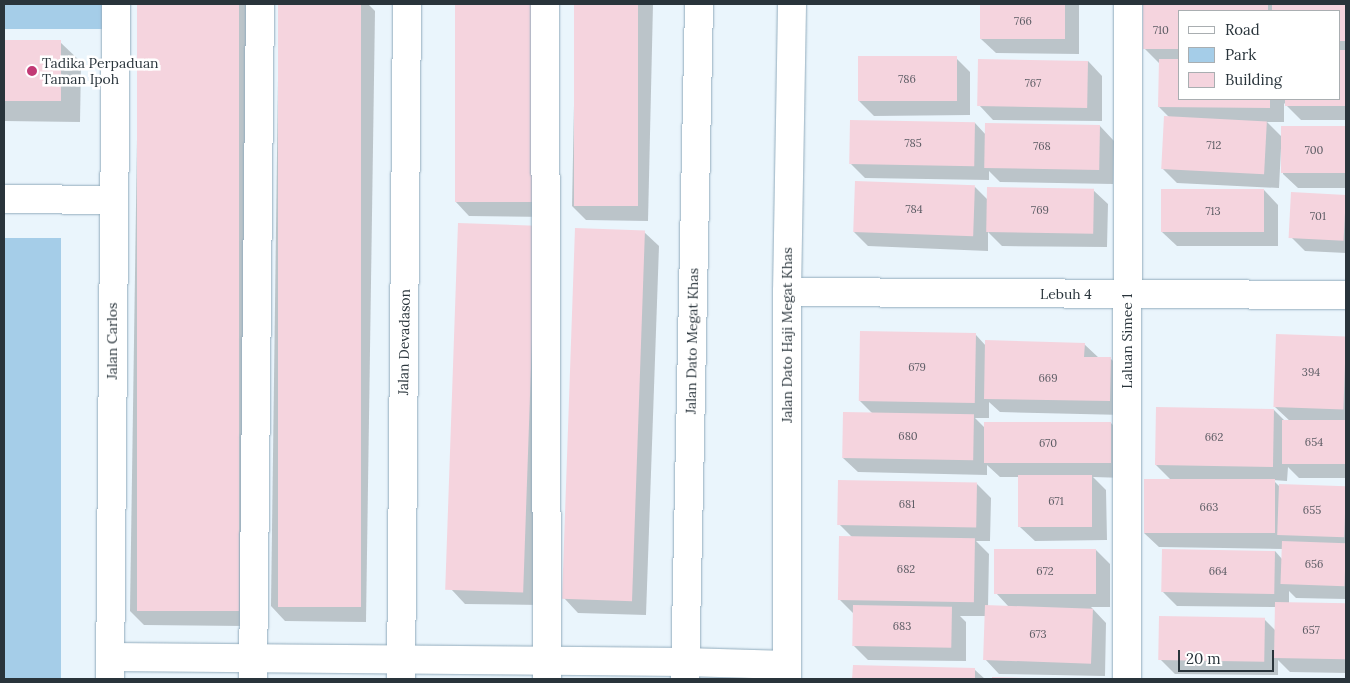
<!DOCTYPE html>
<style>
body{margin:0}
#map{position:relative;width:1350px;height:683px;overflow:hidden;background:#eaf5fc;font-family:Lora,serif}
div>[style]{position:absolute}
.green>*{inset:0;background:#a5cde8;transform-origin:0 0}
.shadow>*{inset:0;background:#0003}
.building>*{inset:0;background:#f5d4de;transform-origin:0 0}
.roads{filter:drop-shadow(0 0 1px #92acbd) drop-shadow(0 0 1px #92acbd)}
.minor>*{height:28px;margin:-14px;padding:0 14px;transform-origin:14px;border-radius:14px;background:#fff}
.dots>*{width:14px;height:14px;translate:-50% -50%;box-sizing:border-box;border:2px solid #fff;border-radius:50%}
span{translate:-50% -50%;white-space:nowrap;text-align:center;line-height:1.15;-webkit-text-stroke:5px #fff;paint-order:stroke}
.number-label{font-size:11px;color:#5c5c64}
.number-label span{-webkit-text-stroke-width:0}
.poi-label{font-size:14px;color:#29343b}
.left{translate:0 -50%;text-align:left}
.street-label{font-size:14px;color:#29343b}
.frame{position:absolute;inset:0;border:5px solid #29343b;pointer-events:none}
.legend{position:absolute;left:1178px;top:10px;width:162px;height:90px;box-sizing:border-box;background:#fff;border:1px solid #a9aeb1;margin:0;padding:6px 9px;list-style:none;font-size:15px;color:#29343b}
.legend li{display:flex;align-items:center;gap:10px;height:25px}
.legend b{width:25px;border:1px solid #a9aeb1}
.scale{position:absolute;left:1178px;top:650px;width:96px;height:22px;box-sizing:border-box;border:2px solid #29343b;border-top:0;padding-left:6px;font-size:15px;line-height:18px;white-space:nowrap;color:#29343b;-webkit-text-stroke:4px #fff;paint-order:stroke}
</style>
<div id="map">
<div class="green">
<div style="left:4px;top:4px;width:108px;height:25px"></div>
<div style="left:61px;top:238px;width:441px;height:57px;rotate:90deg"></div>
</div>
<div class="shadow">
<div style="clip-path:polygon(139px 4px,247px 4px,244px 626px,144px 625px,130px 611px)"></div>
<div style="clip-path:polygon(279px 4px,368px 4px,375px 11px,366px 622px,285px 621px,271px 606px)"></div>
<div style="clip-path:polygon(456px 4px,551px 4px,549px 217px,469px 216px,455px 201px)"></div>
<div style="clip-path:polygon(576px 4px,653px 4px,648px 221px,586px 220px,572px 206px)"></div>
<div style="clip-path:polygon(982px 4px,1079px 4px,1079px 54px,996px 53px,981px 39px)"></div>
<div style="clip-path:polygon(evenodd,1144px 4px,1346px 4px,1346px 120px,1301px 120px,1284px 103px,1284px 122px,1267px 122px,1283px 138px,1283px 128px,1346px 127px,1346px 188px,1298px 188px,1283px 174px,1283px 149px,1281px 148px,1279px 188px,1177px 183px,1162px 168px,1170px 118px,1159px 107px,1159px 63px,1144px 48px,1144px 4px,1179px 11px,1339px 11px,1339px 99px,1179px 99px,1179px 11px)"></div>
<div style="clip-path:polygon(4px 41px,60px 42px,81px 62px,80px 122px,4px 121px)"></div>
<div style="clip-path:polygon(956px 58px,970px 72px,970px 115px,874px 116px,859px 101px)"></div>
<div style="clip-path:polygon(1088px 61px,1102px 76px,1102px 121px,993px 120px,979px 105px)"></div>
<div style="clip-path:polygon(975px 123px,986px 135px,1100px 126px,1114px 141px,1113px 184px,1000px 182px,989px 171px,989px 180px,865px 178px,851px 164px)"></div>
<div style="clip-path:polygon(975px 187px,988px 200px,1093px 190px,1108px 204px,1107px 247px,1002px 246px,988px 232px,988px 251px,868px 246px,854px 232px)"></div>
<div style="clip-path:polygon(1264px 190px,1278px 205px,1278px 246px,1177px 246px,1162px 232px)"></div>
<div style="clip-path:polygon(1293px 194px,1346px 196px,1346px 253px,1305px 251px,1291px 237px)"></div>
<div style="clip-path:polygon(535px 227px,541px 605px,465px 604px,451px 589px)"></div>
<div style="clip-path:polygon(644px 232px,659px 246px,646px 615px,578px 613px,564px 598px)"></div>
<div style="clip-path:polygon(976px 335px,986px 346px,1084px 344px,1099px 358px,1111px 359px,1125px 373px,1124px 415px,1000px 412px,989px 402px,989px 418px,975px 418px,985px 428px,1111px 423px,1125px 438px,1125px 478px,1093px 477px,1106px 490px,1107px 540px,1035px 541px,1020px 527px,1019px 477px,1000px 477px,987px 465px,987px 475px,858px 472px,843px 458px,873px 414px,859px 400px)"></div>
<div style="clip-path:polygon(1278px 336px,1346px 338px,1346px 478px,1299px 478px,1288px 467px,1287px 481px,1273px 480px,1279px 486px,1346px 487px,1346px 599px,1296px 598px,1289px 591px,1289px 603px,1346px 604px,1346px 673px,1290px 672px,1278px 660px,1278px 675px,1175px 674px,1160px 659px,1264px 619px,1276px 631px,1277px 607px,1177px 606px,1163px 592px,1275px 551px,1282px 559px,1283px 549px,1159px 547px,1144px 533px,1172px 481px,1155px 464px,1274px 410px,1286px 422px,1291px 422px,1275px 407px)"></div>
<div style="clip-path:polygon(977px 484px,991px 498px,990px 541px,976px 541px,989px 554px,988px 607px,1009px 607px,996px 593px,1096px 550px,1110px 564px,1110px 607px,1091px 607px,1106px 623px,1105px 676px,999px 674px,985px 659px,986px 616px,960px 616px,966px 622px,966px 661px,868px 660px,853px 645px,854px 614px,840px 600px,852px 537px,839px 524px)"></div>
<div style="clip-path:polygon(854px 666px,975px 670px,985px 679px,853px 679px)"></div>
</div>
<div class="building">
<div style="left:137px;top:4px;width:102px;height:607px"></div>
<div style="left:278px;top:4px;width:83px;height:603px"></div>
<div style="left:455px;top:4px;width:82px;height:198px"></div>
<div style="left:574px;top:4px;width:64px;height:202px"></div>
<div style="left:980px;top:4px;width:85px;height:35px"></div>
<div style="clip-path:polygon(1143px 4px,1268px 4px,1268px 11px,1179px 11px,1179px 49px,1143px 49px)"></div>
<div style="clip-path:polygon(1272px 4px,1346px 4px,1346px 41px,1339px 41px,1339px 11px,1272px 11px)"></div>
<div style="left:4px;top:40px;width:57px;height:61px"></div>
<div style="clip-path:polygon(1339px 50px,1346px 50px,1346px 106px,1285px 106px,1285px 99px,1339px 99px)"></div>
<div style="left:957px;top:56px;width:45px;height:99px;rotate:90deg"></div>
<div style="left:978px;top:59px;width:110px;height:47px;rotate:1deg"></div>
<div style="clip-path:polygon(1159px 59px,1179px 59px,1179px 99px,1270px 99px,1270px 108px,1158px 107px)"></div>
<div style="left:1164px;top:116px;width:103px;height:53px;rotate:3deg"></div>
<div style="left:850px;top:120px;width:125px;height:44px;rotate:1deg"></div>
<div style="left:985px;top:123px;width:115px;height:45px;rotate:1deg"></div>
<div style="left:1346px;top:126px;width:47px;height:65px;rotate:90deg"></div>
<div style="left:855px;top:181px;width:120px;height:51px;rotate:2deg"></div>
<div style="left:987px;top:187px;width:107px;height:45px;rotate:1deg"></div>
<div style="left:1161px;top:189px;width:103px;height:43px"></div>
<div style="left:1291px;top:192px;width:55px;height:46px;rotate:3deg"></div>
<div style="left:458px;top:223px;width:78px;height:367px;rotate:2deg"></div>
<div style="left:575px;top:228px;width:70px;height:371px;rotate:2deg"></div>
<div style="left:860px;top:331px;width:116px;height:70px;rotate:1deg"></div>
<div style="left:1276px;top:334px;width:70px;height:73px;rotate:2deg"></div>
<div style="clip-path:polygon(985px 340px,1085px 343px,1084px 357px,1111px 357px,1110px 401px,984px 399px)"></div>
<div style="left:1156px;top:407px;width:118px;height:58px;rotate:1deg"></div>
<div style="left:843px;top:412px;width:131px;height:46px;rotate:1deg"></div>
<div style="left:1346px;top:420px;width:44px;height:64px;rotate:90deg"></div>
<div style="left:984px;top:422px;width:127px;height:41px"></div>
<div style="left:1018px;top:475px;width:74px;height:52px"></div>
<div style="left:1144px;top:479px;width:131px;height:54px"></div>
<div style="left:838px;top:480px;width:139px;height:45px;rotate:1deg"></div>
<div style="left:1279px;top:484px;width:67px;height:51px;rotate:2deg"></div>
<div style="left:839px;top:536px;width:136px;height:64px;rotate:1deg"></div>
<div style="left:1282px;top:541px;width:64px;height:43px;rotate:2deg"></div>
<div style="left:994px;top:549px;width:102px;height:45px"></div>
<div style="left:1162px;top:549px;width:113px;height:43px;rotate:1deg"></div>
<div style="left:1275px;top:602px;width:71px;height:56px;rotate:1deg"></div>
<div style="left:853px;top:605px;width:99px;height:41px;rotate:1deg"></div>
<div style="left:985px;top:605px;width:108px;height:55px;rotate:2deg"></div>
<div style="left:1159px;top:616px;width:106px;height:44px;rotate:1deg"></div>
<div style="clip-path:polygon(853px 665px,975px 668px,975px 679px,852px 679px)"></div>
<div style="clip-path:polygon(992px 677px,1027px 678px,1027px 679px,992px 679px)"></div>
</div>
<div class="roads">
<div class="minor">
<div style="left:545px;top:4px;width:674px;rotate:89.83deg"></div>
<div style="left:4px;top:199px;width:109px;rotate:0.5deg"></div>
<div style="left:787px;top:292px;width:559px;rotate:0.31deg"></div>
<div style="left:110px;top:657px;width:575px;rotate:0.5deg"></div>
<div style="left:685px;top:662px;width:102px;rotate:1.7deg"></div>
<div style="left:110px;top:679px;width:675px;rotate:-89.49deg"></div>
<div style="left:253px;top:679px;width:675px;rotate:-89.41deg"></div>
<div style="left:401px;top:679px;width:675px;rotate:-89.49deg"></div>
<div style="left:685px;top:679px;width:675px;rotate:-88.81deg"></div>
<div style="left:787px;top:679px;width:387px;rotate:-90deg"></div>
<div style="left:787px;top:292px;width:288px;rotate:-89deg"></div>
<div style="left:1127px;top:679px;width:675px;rotate:-89.92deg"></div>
</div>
</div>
<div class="dots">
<div style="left:32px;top:71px;background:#c23975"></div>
</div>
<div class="number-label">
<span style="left:1023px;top:21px">766</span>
<span style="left:1161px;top:30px">710</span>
<span style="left:907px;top:79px">786</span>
<span style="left:1033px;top:83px">767</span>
<span style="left:913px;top:143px">785</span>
<span style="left:1214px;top:145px">712</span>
<span style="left:1042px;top:146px">768</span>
<span style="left:1314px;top:150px">700</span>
<span style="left:914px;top:209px">784</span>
<span style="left:1040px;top:210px">769</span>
<span style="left:1213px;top:211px">713</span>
<span style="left:1318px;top:216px">701</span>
<span style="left:917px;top:367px">679</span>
<span style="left:1311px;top:372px">394</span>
<span style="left:1048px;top:378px">669</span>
<span style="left:908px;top:436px">680</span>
<span style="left:1214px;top:437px">662</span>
<span style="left:1314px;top:442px">654</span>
<span style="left:1048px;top:443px">670</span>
<span style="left:1056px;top:501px">671</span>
<span style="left:907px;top:504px">681</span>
<span style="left:1209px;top:507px">663</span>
<span style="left:1312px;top:510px">655</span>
<span style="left:1314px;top:564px">656</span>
<span style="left:906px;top:569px">682</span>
<span style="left:1045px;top:571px">672</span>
<span style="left:1218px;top:571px">664</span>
<span style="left:902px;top:626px">683</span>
<span style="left:1311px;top:630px">657</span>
<span style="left:1038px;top:634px">673</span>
</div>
<div class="poi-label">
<span class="left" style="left:42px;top:71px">Tadika Perpaduan<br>Taman Ipoh</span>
</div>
<div class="street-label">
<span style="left:1066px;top:294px">Lebuh 4</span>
<span style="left:787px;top:335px;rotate:-90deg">Jalan Dato Haji Megat Khas</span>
<span style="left:112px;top:341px;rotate:-90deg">Jalan Carlos</span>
<span style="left:692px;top:341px;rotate:-89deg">Jalan Dato Megat Khas</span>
<span style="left:1127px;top:341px;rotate:-90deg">Laluan Simee 1</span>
<span style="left:404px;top:342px;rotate:-89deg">Jalan Devadason</span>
</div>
<div class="frame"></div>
<ul class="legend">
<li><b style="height:6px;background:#fff"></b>Road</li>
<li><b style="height:14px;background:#a5cde8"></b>Park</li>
<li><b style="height:14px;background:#f5d4de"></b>Building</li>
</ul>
<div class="scale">20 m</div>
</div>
